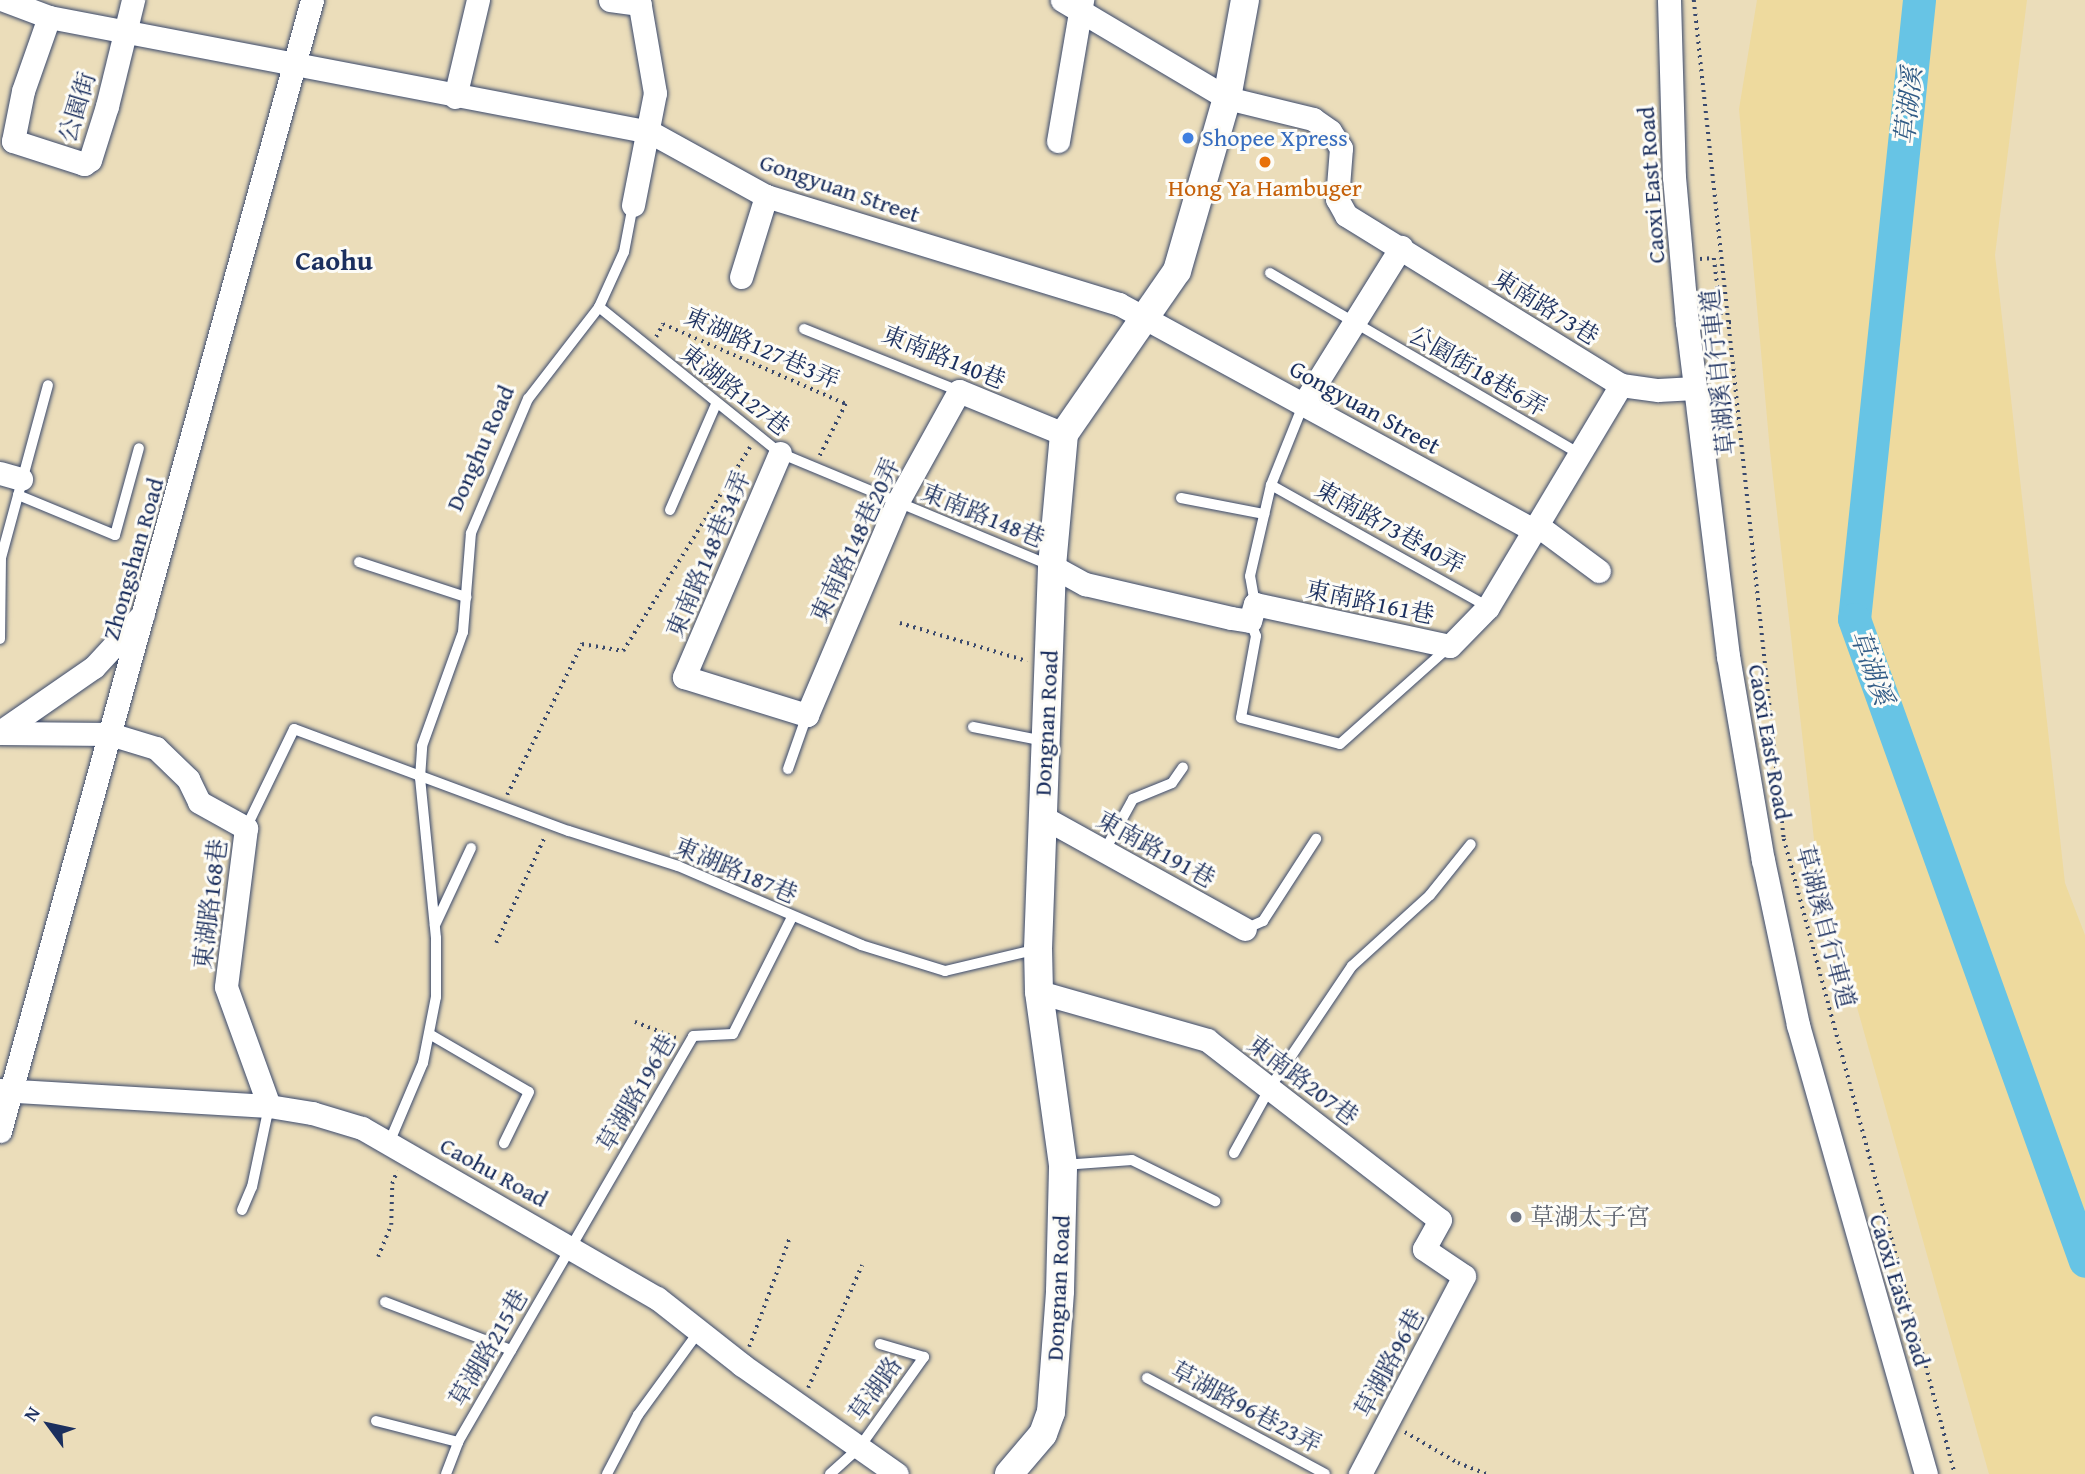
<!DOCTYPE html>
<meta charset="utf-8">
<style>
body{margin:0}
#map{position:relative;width:2085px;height:1474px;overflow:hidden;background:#ebddba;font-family:"Gentium Book Plus","Noto Serif TC",serif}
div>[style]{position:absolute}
.sand>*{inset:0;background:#eeda9e}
.river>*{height:33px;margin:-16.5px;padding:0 16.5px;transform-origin:16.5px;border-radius:16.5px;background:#67c4e5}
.path>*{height:3.5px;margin-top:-1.75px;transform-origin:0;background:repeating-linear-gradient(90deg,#3a496c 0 2px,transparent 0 7px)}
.roads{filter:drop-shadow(0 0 2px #3a496c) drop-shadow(0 0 2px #3a496c)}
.service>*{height:10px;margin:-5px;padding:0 5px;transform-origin:5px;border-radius:5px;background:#fff}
.minor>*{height:23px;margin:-11.5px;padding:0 11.5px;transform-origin:11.5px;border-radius:11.5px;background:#fff}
.tertiary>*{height:28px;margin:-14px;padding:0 14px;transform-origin:14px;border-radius:14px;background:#fff}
.dots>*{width:19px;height:19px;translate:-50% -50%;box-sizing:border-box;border:4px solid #fdfcf7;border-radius:50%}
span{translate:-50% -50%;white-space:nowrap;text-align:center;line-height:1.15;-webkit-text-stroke:6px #fdfcf7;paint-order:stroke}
.street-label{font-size:24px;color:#1b2f5e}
.shop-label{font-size:24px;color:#366cbe}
.left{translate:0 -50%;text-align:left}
.food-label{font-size:24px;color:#c56008}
.worship-label{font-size:24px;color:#5b616d}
.water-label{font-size:26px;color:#325c86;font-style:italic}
.quarter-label{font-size:28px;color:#1b2f5e;font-weight:700}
.north{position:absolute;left:14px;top:1390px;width:70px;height:70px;-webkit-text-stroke:5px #fdfcf7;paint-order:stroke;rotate:303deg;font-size:19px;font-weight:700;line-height:28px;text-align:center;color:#1b2f5e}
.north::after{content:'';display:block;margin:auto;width:24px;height:32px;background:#1b2f5e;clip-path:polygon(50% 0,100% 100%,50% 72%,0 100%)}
</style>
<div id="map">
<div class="sand">
<div style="clip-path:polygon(1757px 0,2027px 0,1995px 255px,2065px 883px,2085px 935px,2085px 1474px,1989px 1474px,1817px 866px,1770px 451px,1739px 109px)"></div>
</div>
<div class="river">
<div style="left:1919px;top:0;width:622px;rotate:95.99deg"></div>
<div style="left:1854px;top:619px;width:682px;rotate:70.21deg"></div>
</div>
<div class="path">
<div style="left:1694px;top:0;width:844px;rotate:83.88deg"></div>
<div style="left:1784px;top:839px;width:658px;rotate:74.93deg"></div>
<div style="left:1700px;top:259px;width:14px;rotate:-4deg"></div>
<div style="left:1714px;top:258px;width:65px;rotate:83deg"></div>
<div style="left:1722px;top:323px;width:9px;rotate:-6deg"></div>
<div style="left:656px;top:337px;width:15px;rotate:-62deg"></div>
<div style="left:663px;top:324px;width:200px;rotate:23.6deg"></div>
<div style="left:846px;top:404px;width:58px;rotate:116.6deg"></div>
<div style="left:900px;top:623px;width:133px;rotate:16.7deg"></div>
<div style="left:507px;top:795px;width:169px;rotate:-63.6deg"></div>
<div style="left:582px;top:644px;width:42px;rotate:9.7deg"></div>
<div style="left:623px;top:651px;width:240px;rotate:-58.1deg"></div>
<div style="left:496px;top:943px;width:118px;rotate:-65.4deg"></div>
<div style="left:635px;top:1022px;width:44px;rotate:21.3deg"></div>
<div style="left:378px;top:1257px;width:35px;rotate:-68deg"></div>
<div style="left:391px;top:1225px;width:41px;rotate:-88.6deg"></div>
<div style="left:392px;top:1184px;width:14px;rotate:-69deg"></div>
<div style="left:1912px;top:1343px;width:19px;rotate:72deg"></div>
<div style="left:1918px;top:1361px;width:5px;rotate:169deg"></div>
<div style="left:749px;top:1347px;width:117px;rotate:-69.6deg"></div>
<div style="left:808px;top:1388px;width:134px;rotate:-66.3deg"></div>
<div style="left:1405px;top:1432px;width:61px;rotate:30.3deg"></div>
<div style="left:1458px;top:1463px;width:31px;rotate:21deg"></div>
</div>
<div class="roads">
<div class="service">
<div style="left:1270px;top:273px;width:359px;rotate:30.3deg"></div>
<div style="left:599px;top:307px;width:233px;rotate:38.9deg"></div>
<div style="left:780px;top:453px;width:291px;rotate:22.6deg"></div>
<div style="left:804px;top:329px;width:167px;rotate:21.8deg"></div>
<div style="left:1271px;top:485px;width:249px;rotate:29.3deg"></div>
<div style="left:18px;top:495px;width:105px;rotate:22.4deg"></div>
<div style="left:115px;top:535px;width:90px;rotate:-74.6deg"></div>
<div style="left:1181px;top:498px;width:85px;rotate:10.9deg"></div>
<div style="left:670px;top:510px;width:116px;rotate:-66.5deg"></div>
<div style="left:359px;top:562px;width:113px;rotate:18.1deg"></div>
<div style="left:1255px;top:604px;width:28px;rotate:-100deg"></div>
<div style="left:1250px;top:576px;width:93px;rotate:-77deg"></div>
<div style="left:1271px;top:485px;width:88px;rotate:-68.1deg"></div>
<div style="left:1250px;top:621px;width:16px;rotate:68deg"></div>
<div style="left:1256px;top:636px;width:83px;rotate:100.4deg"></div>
<div style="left:1241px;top:718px;width:102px;rotate:14.7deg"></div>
<div style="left:1340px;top:744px;width:146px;rotate:-41.7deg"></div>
<div style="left:0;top:639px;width:81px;rotate:-89.3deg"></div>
<div style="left:1px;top:558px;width:179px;rotate:-74.8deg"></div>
<div style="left:973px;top:727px;width:72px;rotate:11.2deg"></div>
<div style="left:788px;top:769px;width:57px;rotate:-70.6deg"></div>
<div style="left:246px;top:828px;width:110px;rotate:-64.1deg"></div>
<div style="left:294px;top:729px;width:293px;rotate:20.4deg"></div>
<div style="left:569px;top:831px;width:114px;rotate:17.8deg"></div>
<div style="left:678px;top:866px;width:199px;rotate:23.3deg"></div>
<div style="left:861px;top:945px;width:88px;rotate:17.2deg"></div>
<div style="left:945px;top:971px;width:96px;rotate:-13.3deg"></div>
<div style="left:1105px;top:850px;width:58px;rotate:-61.2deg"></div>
<div style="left:1133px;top:799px;width:42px;rotate:-22.3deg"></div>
<div style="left:1172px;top:783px;width:19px;rotate:-55deg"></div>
<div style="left:435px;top:925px;width:85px;rotate:-64.9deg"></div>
<div style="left:1245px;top:929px;width:20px;rotate:-24deg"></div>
<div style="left:1263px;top:921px;width:98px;rotate:-57.1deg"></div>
<div style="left:431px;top:1035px;width:113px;rotate:30.2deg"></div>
<div style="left:529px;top:1092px;width:57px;rotate:116.1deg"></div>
<div style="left:389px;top:1143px;width:87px;rotate:-67deg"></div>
<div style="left:423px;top:1063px;width:67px;rotate:-78.9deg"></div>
<div style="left:436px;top:997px;width:59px;rotate:-90deg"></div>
<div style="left:436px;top:938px;width:161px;rotate:-95.7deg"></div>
<div style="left:420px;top:778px;width:32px;rotate:-86deg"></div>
<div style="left:422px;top:746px;width:121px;rotate:-70.2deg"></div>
<div style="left:463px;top:632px;width:99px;rotate:-85.4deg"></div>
<div style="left:471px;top:533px;width:146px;rotate:-67deg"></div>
<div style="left:528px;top:399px;width:116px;rotate:-52.3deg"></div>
<div style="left:599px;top:307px;width:60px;rotate:-65.6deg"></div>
<div style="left:624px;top:252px;width:48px;rotate:-79.2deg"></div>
<div style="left:1234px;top:1153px;width:77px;rotate:-61.1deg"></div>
<div style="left:1271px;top:1086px;width:145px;rotate:-56deg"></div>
<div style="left:1352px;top:966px;width:105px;rotate:-42.3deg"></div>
<div style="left:1430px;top:895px;width:65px;rotate:-51.2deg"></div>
<div style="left:1063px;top:1165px;width:69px;rotate:-4.1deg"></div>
<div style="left:1132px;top:1160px;width:93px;rotate:26.3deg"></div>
<div style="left:242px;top:1210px;width:25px;rotate:-67deg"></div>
<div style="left:252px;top:1187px;width:83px;rotate:-78.1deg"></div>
<div style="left:385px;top:1302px;width:135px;rotate:20.9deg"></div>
<div style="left:1147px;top:1378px;width:202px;rotate:28.3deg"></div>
<div style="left:376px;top:1421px;width:85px;rotate:14.4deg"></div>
<div style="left:446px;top:1474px;width:34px;rotate:-69deg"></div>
<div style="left:458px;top:1442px;width:469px;rotate:-59.9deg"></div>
<div style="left:693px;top:1036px;width:40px;rotate:-2.9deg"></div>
<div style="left:733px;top:1034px;width:131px;rotate:-63.2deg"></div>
<div style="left:607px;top:1474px;width:67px;rotate:-62.3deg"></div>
<div style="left:638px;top:1415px;width:105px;rotate:-53.9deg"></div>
<div style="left:830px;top:1474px;width:39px;rotate:-42deg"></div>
<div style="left:859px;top:1448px;width:112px;rotate:-54.5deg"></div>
<div style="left:924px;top:1357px;width:46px;rotate:-163.5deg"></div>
</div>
<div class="minor">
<div style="left:4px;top:0;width:48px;rotate:20.7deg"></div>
<div style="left:49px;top:17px;width:612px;rotate:10.83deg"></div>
<div style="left:650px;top:132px;width:132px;rotate:28.9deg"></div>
<div style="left:766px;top:196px;width:369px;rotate:17deg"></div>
<div style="left:1119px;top:304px;width:474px;rotate:28.6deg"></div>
<div style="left:610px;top:0;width:30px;rotate:8deg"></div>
<div style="left:1669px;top:0;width:177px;rotate:88.4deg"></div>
<div style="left:1674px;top:177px;width:146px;rotate:84.9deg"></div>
<div style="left:1687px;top:322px;width:337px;rotate:83deg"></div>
<div style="left:1728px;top:656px;width:207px;rotate:80.3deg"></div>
<div style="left:1763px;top:860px;width:169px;rotate:78deg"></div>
<div style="left:1798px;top:1025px;width:467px;rotate:74.1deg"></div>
<div style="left:49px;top:17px;width:78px;rotate:109.4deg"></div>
<div style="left:23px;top:91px;width:51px;rotate:101.3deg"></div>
<div style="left:13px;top:141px;width:75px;rotate:17.9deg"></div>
<div style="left:84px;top:164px;width:7px;rotate:-34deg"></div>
<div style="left:90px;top:160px;width:57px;rotate:-72.5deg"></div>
<div style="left:107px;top:106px;width:109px;rotate:-76.2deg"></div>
<div style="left:455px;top:97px;width:100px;rotate:-76.7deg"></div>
<div style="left:1058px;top:141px;width:143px;rotate:-80.3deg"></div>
<div style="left:633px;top:205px;width:114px;rotate:-78.9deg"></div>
<div style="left:655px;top:93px;width:94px;rotate:-99.8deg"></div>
<div style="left:741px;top:277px;width:85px;rotate:-72.8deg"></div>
<div style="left:1621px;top:385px;width:37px;rotate:8deg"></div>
<div style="left:1658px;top:390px;width:37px;rotate:-3deg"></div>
<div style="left:1304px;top:403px;width:184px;rotate:-58.1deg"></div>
<div style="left:780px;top:453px;width:244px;rotate:113.2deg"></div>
<div style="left:684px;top:677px;width:129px;rotate:17.2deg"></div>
<div style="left:807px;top:715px;width:230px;rotate:-67deg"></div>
<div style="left:897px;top:503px;width:128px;rotate:-61deg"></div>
<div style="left:959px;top:391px;width:113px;rotate:22.3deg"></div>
<div style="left:0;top:473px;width:22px;rotate:16deg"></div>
<div style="left:1537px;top:525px;width:77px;rotate:36.6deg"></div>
<div style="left:1052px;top:566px;width:38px;rotate:29deg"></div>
<div style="left:1085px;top:584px;width:150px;rotate:13.1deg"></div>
<div style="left:1231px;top:618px;width:19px;rotate:9deg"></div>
<div style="left:1250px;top:621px;width:18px;rotate:-74deg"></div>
<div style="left:1255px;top:604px;width:199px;rotate:12.2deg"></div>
<div style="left:1450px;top:646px;width:54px;rotate:-45.7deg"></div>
<div style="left:1488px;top:607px;width:259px;rotate:-59.1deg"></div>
<div style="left:1621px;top:385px;width:323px;rotate:-148.3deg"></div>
<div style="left:1346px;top:215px;width:18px;rotate:-119deg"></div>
<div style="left:1337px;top:199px;width:51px;rotate:-85.5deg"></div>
<div style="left:1341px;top:148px;width:20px;rotate:-123deg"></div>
<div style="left:1330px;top:131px;width:21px;rotate:-145deg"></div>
<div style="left:1313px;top:119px;width:89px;rotate:-166.3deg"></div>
<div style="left:1227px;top:98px;width:192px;rotate:-149.3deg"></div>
<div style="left:0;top:732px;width:114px;rotate:-34.7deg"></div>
<div style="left:94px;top:667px;width:72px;rotate:-47.2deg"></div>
<div style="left:0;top:733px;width:110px;rotate:0.5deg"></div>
<div style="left:110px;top:734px;width:48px;rotate:16.9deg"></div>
<div style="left:156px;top:748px;width:45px;rotate:44.1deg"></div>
<div style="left:188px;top:779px;width:25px;rotate:64deg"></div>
<div style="left:199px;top:802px;width:54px;rotate:29deg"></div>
<div style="left:246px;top:828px;width:160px;rotate:97.2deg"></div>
<div style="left:226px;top:987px;width:127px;rotate:70.1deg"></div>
<div style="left:1041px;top:816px;width:233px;rotate:29deg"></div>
<div style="left:1039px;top:992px;width:175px;rotate:15.9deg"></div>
<div style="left:1207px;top:1040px;width:294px;rotate:37.7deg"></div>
<div style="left:1440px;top:1220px;width:33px;rotate:119deg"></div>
<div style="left:1424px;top:1249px;width:48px;rotate:34deg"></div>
<div style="left:1464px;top:1276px;width:224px;rotate:117.7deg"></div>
<div style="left:0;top:1090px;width:269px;rotate:3.4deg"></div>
<div style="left:269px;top:1106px;width:44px;rotate:9.2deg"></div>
<div style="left:312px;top:1113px;width:52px;rotate:16.7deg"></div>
<div style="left:362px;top:1128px;width:340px;rotate:30deg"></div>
<div style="left:657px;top:1298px;width:108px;rotate:38.2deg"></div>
<div style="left:742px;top:1365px;width:189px;rotate:35.1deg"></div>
<div style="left:0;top:1131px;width:1173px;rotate:-74.58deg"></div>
</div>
<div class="tertiary">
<div style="left:1009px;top:1474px;width:52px;rotate:-49.6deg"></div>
<div style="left:1043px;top:1434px;width:23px;rotate:-70deg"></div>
<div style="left:1051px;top:1412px;width:121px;rotate:-85.7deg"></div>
<div style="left:1060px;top:1291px;width:126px;rotate:-88.6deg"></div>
<div style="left:1063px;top:1165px;width:175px;rotate:-97.9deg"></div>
<div style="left:1039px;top:992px;width:43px;rotate:-91.3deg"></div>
<div style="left:1038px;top:949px;width:383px;rotate:-87.9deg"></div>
<div style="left:1052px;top:566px;width:133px;rotate:-84.8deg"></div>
<div style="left:1064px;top:434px;width:198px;rotate:-55.3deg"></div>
<div style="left:1177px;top:271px;width:180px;rotate:-73.9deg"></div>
<div style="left:1227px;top:98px;width:100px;rotate:-79.6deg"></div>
</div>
</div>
<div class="dots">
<div style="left:1188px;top:138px;background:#3f7fe0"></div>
<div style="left:1265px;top:162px;background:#e8710a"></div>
<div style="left:1516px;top:1217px;background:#6b7280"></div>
</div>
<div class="street-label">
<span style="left:77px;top:107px;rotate:-73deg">公園街</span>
<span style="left:1651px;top:185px;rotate:-94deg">Caoxi East Road</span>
<span style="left:840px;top:188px;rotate:19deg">Gongyuan Street</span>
<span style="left:1546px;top:307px;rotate:32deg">東南路73巷</span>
<span style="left:762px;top:348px;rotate:24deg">東湖路127巷3弄</span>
<span style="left:944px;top:357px;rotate:22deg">東南路140巷</span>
<span style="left:1478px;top:371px;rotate:30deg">公園街18巷6弄</span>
<span style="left:1718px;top:372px;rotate:-96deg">草湖溪自行車道</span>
<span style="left:735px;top:390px;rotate:38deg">東湖路127巷</span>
<span style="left:1365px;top:407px;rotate:29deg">Gongyuan Street</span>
<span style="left:480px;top:448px;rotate:-66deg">Donghu Road</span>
<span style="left:983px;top:515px;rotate:22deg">東南路148巷</span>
<span style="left:1390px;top:527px;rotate:29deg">東南路73巷40弄</span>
<span style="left:855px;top:540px;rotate:-65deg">東南路148巷20弄</span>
<span style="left:708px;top:554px;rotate:-67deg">東南路148巷34弄</span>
<span style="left:133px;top:559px;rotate:-74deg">Zhongshan Road</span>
<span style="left:1370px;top:602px;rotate:12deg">東南路161巷</span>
<span style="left:1046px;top:723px;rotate:-87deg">Dongnan Road</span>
<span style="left:1770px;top:742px;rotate:80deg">Caoxi East Road</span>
<span style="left:1156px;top:849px;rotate:29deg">東南路191巷</span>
<span style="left:736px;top:870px;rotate:23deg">東湖路187巷</span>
<span style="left:210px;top:904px;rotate:-83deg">東湖路168巷</span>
<span style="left:1826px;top:927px;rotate:75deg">草湖溪自行車道</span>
<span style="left:1303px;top:1080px;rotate:37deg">東南路207巷</span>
<span style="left:636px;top:1093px;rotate:-60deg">草湖路196巷</span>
<span style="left:494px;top:1172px;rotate:29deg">Caohu Road</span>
<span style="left:1058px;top:1288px;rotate:-87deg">Dongnan Road</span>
<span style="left:1900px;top:1290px;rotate:73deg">Caoxi East Road</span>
<span style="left:488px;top:1348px;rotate:-60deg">草湖路215巷</span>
<span style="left:1389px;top:1363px;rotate:-62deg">草湖路96巷</span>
<span style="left:875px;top:1389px;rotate:-55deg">草湖路</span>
<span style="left:1246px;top:1407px;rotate:28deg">草湖路96巷23弄</span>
</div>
<div class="shop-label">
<span class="left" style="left:1202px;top:138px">Shopee Xpress</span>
</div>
<div class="food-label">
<span style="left:1265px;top:188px">Hong Ya Hambuger</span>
</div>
<div class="worship-label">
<span class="left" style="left:1530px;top:1217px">草湖太子宮</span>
</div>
<div class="water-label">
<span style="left:1908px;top:106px;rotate:-84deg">草湖溪</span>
<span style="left:1872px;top:667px;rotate:70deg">草湖溪</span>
</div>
<div class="quarter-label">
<span style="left:334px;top:260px">Caohu</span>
</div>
<div class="north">N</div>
</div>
